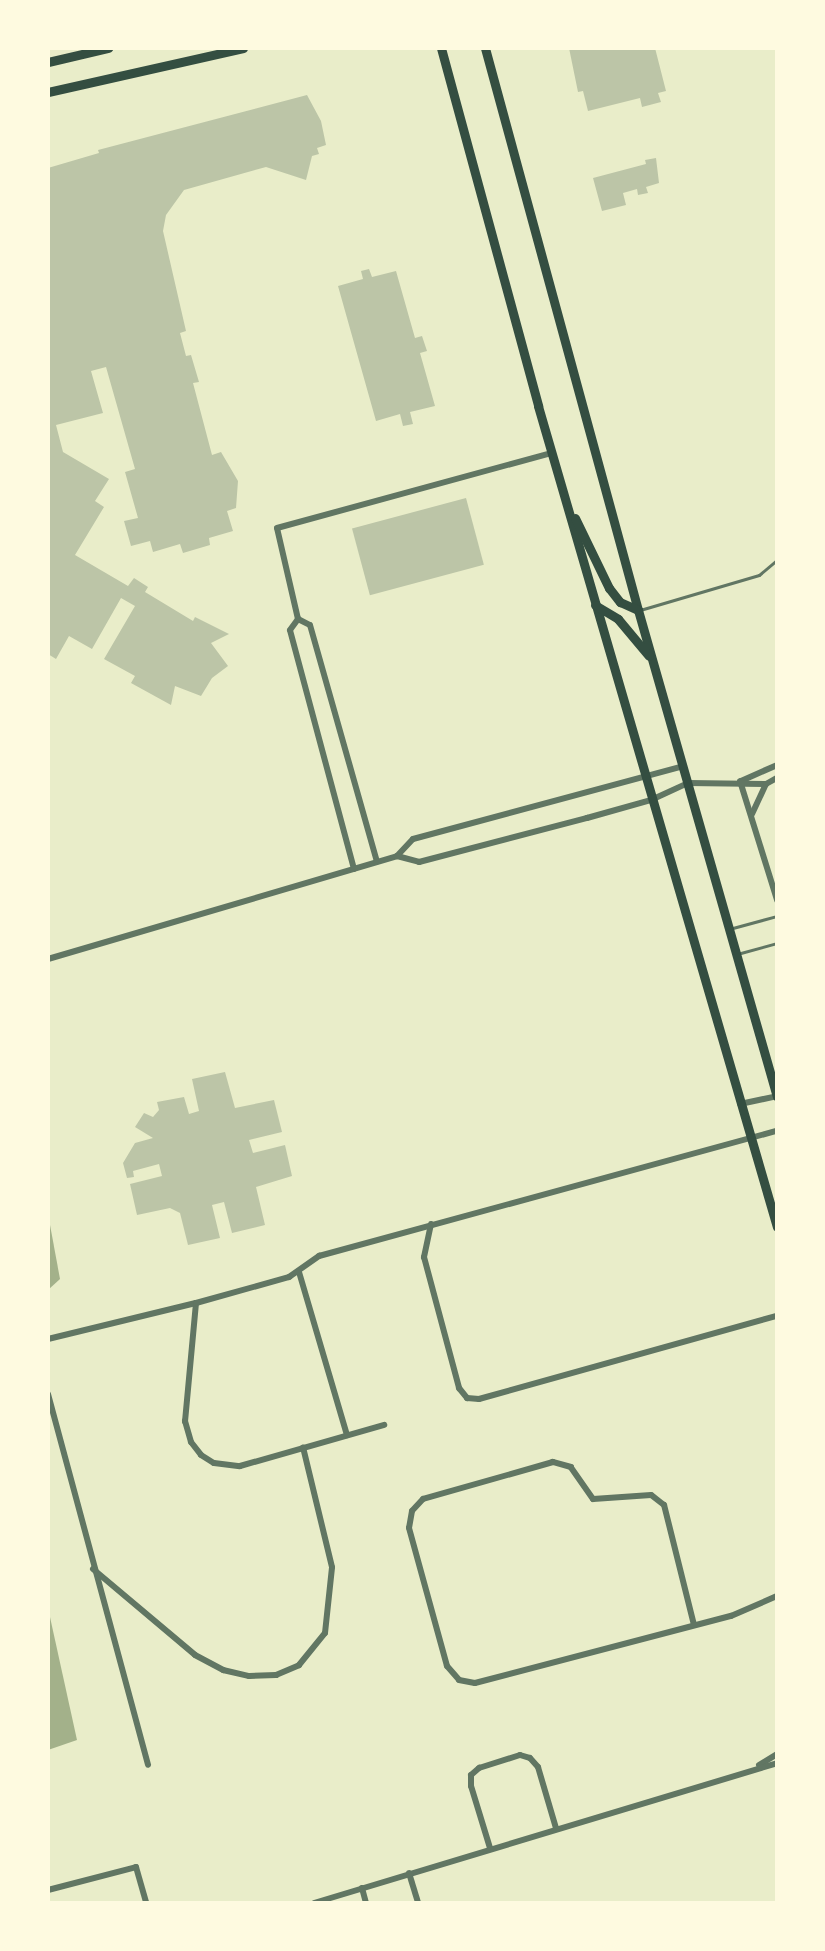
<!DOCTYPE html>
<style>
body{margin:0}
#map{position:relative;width:825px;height:1951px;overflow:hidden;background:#e9edc9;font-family:Barlow,sans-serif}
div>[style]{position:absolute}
.water>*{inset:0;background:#a3b18a}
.building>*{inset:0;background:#bcc5a7;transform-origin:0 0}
.service>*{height:3px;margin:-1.5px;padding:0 1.5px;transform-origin:1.5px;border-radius:1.5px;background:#617663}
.minor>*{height:6px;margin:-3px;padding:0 3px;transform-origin:3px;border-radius:3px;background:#617663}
.secondary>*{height:9px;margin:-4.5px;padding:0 4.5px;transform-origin:4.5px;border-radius:4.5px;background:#344e41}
span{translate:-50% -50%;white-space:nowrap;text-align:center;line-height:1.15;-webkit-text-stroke:5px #fefae0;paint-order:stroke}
.frame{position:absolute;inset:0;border:50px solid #fefae0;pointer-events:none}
</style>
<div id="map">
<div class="water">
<div style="clip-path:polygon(48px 1214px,60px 1279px,48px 1290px)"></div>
<div style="clip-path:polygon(48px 1608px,77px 1740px,48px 1750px)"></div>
</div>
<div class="building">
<div style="clip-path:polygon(569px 48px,655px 48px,666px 91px,658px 93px,661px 102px,642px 107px,640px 98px,588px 111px,583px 91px,578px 92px)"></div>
<div style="clip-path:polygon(307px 95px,321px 121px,326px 145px,317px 148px,319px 154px,312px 156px,306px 180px,266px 167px,184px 190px,166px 215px,163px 231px,186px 331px,180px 333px,186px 356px,191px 355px,199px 382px,193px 383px,212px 455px,221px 452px,238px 481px,236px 508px,227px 511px,233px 531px,209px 538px,210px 545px,183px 553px,180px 544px,153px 552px,150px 541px,131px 546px,124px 521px,138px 518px,125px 472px,135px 469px,106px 367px,91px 371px,103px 413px,56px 425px,63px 452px,109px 479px,95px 501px,104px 507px,75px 555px,128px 586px,134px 578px,148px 587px,145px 592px,193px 621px,195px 617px,229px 634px,211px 643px,228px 666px,212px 678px,201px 696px,175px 686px,171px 705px,131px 683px,135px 676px,104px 659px,135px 606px,121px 598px,92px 649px,69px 636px,56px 659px,48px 654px,48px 168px,99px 153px,98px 150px)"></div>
<div style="clip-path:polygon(656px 158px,659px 183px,646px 187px,648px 193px,638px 195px,637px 189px,623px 193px,626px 205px,602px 211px,593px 178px,646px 164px,645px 160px)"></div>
<div style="clip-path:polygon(369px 269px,372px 277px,396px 271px,415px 338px,422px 336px,427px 351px,420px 353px,435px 406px,410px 412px,413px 424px,403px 426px,400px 414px,376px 421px,338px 286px,363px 279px,361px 271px)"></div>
<div style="left:466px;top:498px;width:69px;height:118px;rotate:75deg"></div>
<div style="clip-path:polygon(225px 1072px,235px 1108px,274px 1100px,282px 1132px,249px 1140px,253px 1153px,285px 1145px,292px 1176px,256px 1187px,265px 1225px,232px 1233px,224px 1202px,212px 1205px,220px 1238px,188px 1245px,180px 1213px,170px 1208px,137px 1215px,130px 1184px,162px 1176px,159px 1164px,133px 1171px,134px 1177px,127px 1178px,123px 1163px,135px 1143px,153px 1138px,135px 1127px,144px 1113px,153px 1117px,159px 1110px,157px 1102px,184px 1097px,189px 1114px,199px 1111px,192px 1079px)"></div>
</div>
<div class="service">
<div style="left:640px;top:610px;width:124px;rotate:-16.4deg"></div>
<div style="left:759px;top:575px;width:23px;rotate:-40deg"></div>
<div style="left:729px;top:929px;width:50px;rotate:-15.2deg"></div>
<div style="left:737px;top:954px;width:41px;rotate:-15.4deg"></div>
</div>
<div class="minor">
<div style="left:298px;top:619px;width:93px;rotate:-103deg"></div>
<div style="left:277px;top:528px;width:285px;rotate:-15.3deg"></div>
<div style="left:740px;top:781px;width:125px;rotate:72.7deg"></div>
<div style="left:741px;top:781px;width:39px;rotate:-24deg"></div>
<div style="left:752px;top:814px;width:33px;rotate:-65deg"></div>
<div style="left:397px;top:856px;width:23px;rotate:-47deg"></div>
<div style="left:413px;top:839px;width:280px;rotate:-15.1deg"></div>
<div style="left:354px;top:869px;width:247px;rotate:-105deg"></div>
<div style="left:290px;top:630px;width:14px;rotate:-54deg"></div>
<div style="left:298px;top:619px;width:13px;rotate:27deg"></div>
<div style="left:310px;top:625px;width:246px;rotate:74.2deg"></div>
<div style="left:48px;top:959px;width:364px;rotate:-16.4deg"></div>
<div style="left:397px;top:856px;width:23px;rotate:15deg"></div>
<div style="left:419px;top:862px;width:174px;rotate:-14.7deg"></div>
<div style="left:587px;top:818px;width:66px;rotate:-15.7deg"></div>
<div style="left:651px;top:800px;width:41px;rotate:-24.7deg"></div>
<div style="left:688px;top:783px;width:78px;rotate:0.7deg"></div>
<div style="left:766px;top:784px;width:13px;rotate:-29deg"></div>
<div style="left:740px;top:1104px;width:38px;rotate:-12deg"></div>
<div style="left:431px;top:1224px;width:34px;rotate:102deg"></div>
<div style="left:424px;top:1257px;width:136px;rotate:75deg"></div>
<div style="left:459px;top:1388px;width:13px;rotate:51deg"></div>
<div style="left:467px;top:1398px;width:12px;rotate:5deg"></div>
<div style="left:479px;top:1399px;width:309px;rotate:-15.6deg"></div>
<div style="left:299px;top:1272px;width:170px;rotate:73.6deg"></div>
<div style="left:196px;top:1303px;width:119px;rotate:95.3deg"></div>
<div style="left:185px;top:1421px;width:22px;rotate:74deg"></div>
<div style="left:191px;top:1442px;width:16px;rotate:52deg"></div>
<div style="left:201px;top:1455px;width:15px;rotate:32deg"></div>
<div style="left:214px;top:1463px;width:26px;rotate:7deg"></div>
<div style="left:240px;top:1466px;width:150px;rotate:-15.9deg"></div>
<div style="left:48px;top:1339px;width:152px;rotate:-13.7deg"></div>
<div style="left:196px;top:1303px;width:97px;rotate:-15.6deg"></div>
<div style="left:289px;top:1277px;width:37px;rotate:-35deg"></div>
<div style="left:319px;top:1256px;width:475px;rotate:-15.3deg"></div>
<div style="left:48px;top:1394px;width:384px;rotate:74.9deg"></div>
<div style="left:93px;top:1569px;width:133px;rotate:40.1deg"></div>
<div style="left:195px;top:1655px;width:32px;rotate:28deg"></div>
<div style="left:223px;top:1670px;width:27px;rotate:13deg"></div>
<div style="left:249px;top:1676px;width:27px;rotate:-2deg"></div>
<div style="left:276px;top:1675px;width:25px;rotate:-23deg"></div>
<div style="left:299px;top:1665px;width:41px;rotate:-50.9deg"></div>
<div style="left:325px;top:1633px;width:66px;rotate:-83.9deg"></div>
<div style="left:332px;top:1567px;width:123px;rotate:-103.6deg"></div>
<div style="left:694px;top:1625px;width:124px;rotate:-104deg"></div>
<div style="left:664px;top:1505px;width:16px;rotate:-142deg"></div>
<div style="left:651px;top:1495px;width:58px;rotate:176.1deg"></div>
<div style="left:593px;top:1499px;width:39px;rotate:-125deg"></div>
<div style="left:571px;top:1467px;width:19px;rotate:-164deg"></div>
<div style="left:553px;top:1462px;width:135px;rotate:164.1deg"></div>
<div style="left:423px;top:1499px;width:16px;rotate:133deg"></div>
<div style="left:412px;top:1511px;width:17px;rotate:100deg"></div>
<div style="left:409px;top:1528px;width:143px;rotate:74.6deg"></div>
<div style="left:447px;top:1666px;width:18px;rotate:49deg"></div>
<div style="left:459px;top:1680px;width:16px;rotate:11deg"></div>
<div style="left:475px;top:1683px;width:265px;rotate:-14.7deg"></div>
<div style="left:731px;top:1616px;width:50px;rotate:-23.5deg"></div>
<div style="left:759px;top:1765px;width:21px;rotate:-31deg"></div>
<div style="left:490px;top:1848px;width:65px;rotate:-107deg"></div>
<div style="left:471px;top:1786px;width:11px;rotate:-90deg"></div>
<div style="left:471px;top:1775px;width:11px;rotate:-41deg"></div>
<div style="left:479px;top:1768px;width:43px;rotate:-17.6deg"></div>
<div style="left:520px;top:1755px;width:10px;rotate:17deg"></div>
<div style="left:530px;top:1758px;width:12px;rotate:48deg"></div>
<div style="left:538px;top:1767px;width:64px;rotate:73.6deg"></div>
<div style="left:409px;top:1873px;width:31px;rotate:73deg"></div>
<div style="left:362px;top:1888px;width:16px;rotate:75deg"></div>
<div style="left:48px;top:1890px;width:91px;rotate:-14.6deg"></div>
<div style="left:136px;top:1867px;width:37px;rotate:74deg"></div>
<div style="left:314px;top:1903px;width:484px;rotate:-16.8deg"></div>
</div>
<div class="secondary">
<div style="left:441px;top:48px;width:371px;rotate:74.8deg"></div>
<div style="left:538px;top:406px;width:855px;rotate:73.77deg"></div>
<div style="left:485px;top:48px;width:582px;rotate:74.77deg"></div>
<div style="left:638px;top:610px;width:506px;rotate:74.07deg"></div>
<div style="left:48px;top:62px;width:62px;rotate:-13.1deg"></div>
<div style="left:48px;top:92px;width:200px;rotate:-12.7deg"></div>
<div style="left:575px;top:518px;width:78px;rotate:64.1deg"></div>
<div style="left:609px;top:588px;width:18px;rotate:52deg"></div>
<div style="left:620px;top:602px;width:20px;rotate:24deg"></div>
<div style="left:595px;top:605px;width:27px;rotate:31deg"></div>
<div style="left:618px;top:619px;width:48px;rotate:50deg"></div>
</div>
<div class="frame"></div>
</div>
